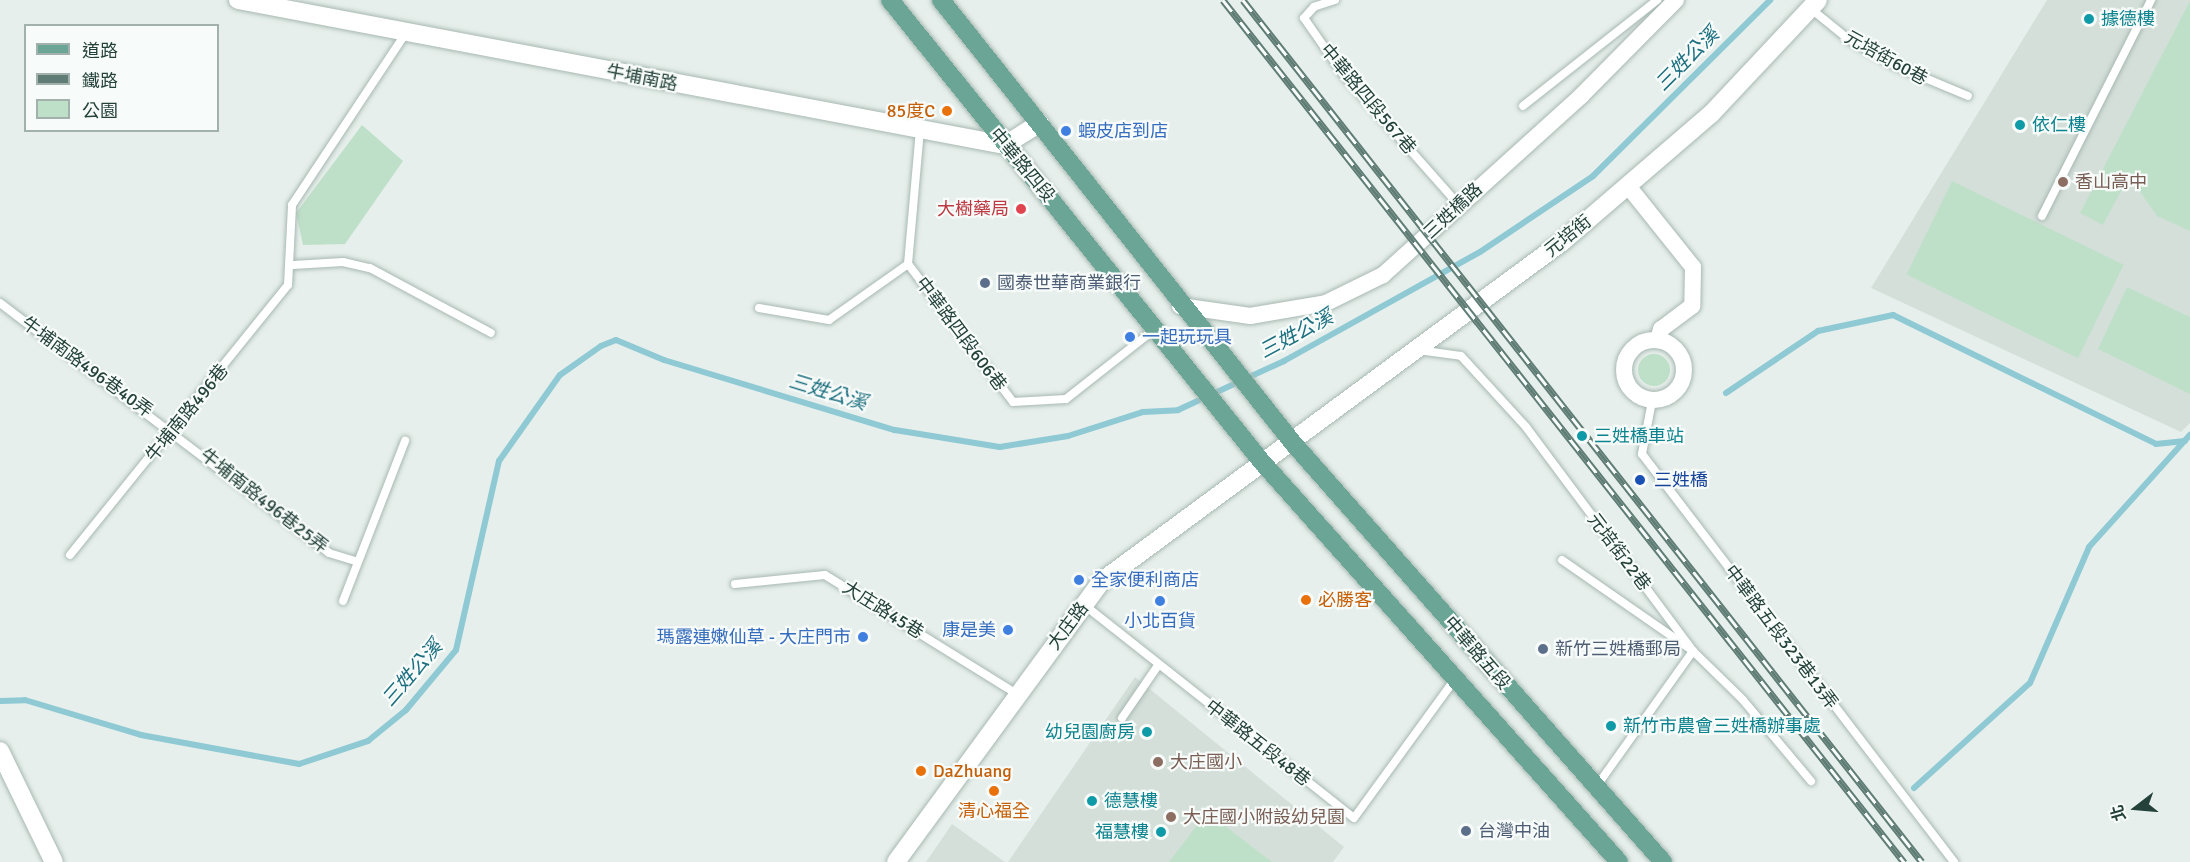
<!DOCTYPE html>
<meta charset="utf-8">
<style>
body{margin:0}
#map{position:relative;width:2190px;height:862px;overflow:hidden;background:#e6efeb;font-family:Signika,"Noto Sans TC",sans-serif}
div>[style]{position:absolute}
.built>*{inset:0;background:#d4dfda}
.green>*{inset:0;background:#bfe0c8;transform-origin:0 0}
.round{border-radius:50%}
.stream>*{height:6px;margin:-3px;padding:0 3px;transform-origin:3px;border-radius:3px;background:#8ec9d4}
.roads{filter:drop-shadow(0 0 2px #a8b8b2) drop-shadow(0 0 2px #a8b8b2)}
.service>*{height:8px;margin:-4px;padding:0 4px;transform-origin:4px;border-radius:4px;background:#fff}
.minor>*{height:16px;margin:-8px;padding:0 8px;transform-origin:8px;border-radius:8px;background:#fff}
.minor>.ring{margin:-8px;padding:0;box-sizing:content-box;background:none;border:16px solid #fff;border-radius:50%}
.tertiary>*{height:18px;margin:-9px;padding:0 9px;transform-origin:9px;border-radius:9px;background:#fff}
.primary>*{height:18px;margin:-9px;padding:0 9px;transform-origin:9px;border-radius:9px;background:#6aa596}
.rail>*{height:7px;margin-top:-3.5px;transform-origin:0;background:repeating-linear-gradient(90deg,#f7fbf9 0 14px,#5f7d75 0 28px);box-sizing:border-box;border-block:2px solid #5f7d75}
.dots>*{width:16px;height:16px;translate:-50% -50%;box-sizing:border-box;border:3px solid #f7fbf9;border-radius:50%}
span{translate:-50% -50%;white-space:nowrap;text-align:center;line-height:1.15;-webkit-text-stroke:4.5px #f7fbf9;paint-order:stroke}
.culture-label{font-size:18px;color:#0d838f}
.left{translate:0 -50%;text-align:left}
.right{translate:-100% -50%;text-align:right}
.street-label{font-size:18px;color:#24423a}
.food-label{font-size:18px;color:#c56008}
.shop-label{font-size:18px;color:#366cbe}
.education-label{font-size:18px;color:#785e54}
.health-label{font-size:18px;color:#be3a42}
.service-label{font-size:18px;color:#4e5e75}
.transit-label{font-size:18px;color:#164399}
.water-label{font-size:20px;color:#1c6f80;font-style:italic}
.legend{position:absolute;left:24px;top:24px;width:195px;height:108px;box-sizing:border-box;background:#f7fbf9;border:2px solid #a3b1ad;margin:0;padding:8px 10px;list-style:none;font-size:18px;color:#24423a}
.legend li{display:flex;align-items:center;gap:12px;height:30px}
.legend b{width:30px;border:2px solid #a3b1ad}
.north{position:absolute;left:2106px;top:778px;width:60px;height:60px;-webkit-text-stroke:4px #f7fbf9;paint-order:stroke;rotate:254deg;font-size:16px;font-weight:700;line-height:24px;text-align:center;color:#24423a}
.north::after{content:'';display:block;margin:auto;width:21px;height:27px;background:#24423a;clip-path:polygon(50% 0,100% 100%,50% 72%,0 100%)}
</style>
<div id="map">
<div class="built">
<div style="clip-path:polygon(2047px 0,2190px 0,2190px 423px,2181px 432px,1871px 288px)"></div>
<div style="clip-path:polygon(1135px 677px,1344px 847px,1333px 862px,1008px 862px)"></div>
<div style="clip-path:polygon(952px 824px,1005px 862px,926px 862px)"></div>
</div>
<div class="green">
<div style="clip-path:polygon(2190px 1px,2190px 231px,2157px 216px,2129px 176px,2103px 225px,2080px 213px)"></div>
<div style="clip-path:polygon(362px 125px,403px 161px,345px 244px,303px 245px,296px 213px)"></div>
<div style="left:1952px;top:181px;width:191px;height:104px;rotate:26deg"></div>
<div style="clip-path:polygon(2127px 287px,2190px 317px,2190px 394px,2098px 349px)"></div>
<div class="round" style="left:1638px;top:354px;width:32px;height:32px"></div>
<div style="clip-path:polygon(1207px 812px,1272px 862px,1169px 862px)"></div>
</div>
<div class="stream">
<div style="left:1726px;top:393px;width:111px;rotate:-34deg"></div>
<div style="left:1818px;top:331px;width:77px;rotate:-12deg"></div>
<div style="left:1893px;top:315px;width:293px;rotate:26.1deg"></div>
<div style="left:2156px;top:444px;width:29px;rotate:-6deg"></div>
<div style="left:0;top:701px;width:25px;rotate:-2deg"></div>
<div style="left:25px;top:700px;width:121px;rotate:16.8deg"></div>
<div style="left:141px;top:735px;width:161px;rotate:10.4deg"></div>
<div style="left:299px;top:764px;width:73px;rotate:-18.4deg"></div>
<div style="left:368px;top:741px;width:49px;rotate:-39.2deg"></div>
<div style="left:406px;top:710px;width:78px;rotate:-50.2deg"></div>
<div style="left:456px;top:650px;width:194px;rotate:-77.2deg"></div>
<div style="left:499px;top:461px;width:105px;rotate:-54.7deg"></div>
<div style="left:560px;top:375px;width:50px;rotate:-35.3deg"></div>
<div style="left:601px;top:346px;width:16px;rotate:-22deg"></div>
<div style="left:616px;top:340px;width:52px;rotate:22.6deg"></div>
<div style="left:664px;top:360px;width:241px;rotate:16.9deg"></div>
<div style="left:895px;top:430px;width:106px;rotate:9.2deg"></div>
<div style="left:1000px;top:447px;width:69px;rotate:-9.2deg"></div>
<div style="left:1068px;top:436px;width:79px;rotate:-17.7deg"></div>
<div style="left:1143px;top:412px;width:35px;rotate:-3deg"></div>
<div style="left:1178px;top:410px;width:117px;rotate:-24.8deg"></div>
<div style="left:1284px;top:361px;width:224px;rotate:-29.1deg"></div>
<div style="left:1480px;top:252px;width:136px;rotate:-33.9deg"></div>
<div style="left:1593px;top:176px;width:250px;rotate:-44.8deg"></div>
<div style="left:1914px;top:788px;width:156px;rotate:-42.2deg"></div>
<div style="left:2030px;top:683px;width:148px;rotate:-66.5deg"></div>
<div style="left:2089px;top:547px;width:151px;rotate:-48deg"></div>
</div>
<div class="roads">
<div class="service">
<div style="left:1335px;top:0;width:22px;rotate:162deg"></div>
<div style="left:1314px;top:7px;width:15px;rotate:132deg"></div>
<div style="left:1304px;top:18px;width:68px;rotate:55.1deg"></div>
<div style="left:1343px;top:74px;width:175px;rotate:48.5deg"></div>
<div style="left:1810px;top:8px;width:49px;rotate:39.2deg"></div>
<div style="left:1848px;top:39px;width:53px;rotate:29.5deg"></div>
<div style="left:1894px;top:65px;width:80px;rotate:22.7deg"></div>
<div style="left:1523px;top:106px;width:171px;rotate:-38.3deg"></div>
<div style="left:2042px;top:216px;width:242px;rotate:-63.2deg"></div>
<div style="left:908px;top:264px;width:135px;rotate:-84.9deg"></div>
<div style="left:293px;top:265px;width:50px;rotate:-3.4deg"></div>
<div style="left:343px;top:262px;width:28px;rotate:13deg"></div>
<div style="left:370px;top:268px;width:137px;rotate:28.2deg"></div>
<div style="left:0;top:303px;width:413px;rotate:37.2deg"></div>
<div style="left:329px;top:553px;width:30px;rotate:17deg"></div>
<div style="left:759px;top:308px;width:71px;rotate:9.7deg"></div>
<div style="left:829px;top:320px;width:97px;rotate:-35.3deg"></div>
<div style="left:908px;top:264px;width:173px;rotate:52.7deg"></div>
<div style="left:1013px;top:402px;width:53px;rotate:-3.2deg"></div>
<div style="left:1066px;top:399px;width:113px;rotate:-38.2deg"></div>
<div style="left:1418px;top:350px;width:43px;rotate:7.9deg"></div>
<div style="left:1461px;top:356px;width:96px;rotate:47.5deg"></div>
<div style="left:1526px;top:427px;width:279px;rotate:53.3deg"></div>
<div style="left:1693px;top:651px;width:70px;rotate:44.4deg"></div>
<div style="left:1743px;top:700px;width:106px;rotate:50deg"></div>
<div style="left:1652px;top:401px;width:54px;rotate:100.7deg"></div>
<div style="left:1642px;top:454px;width:514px;rotate:52.59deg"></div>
<div style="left:70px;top:555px;width:347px;rotate:-51.1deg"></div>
<div style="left:288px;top:285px;width:80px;rotate:-87.1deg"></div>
<div style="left:292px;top:205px;width:205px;rotate:-56.5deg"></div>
<div style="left:1562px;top:560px;width:160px;rotate:34.8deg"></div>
<div style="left:1693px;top:651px;width:167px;rotate:125.5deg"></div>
<div style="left:735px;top:584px;width:90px;rotate:-5.7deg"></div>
<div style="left:825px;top:575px;width:226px;rotate:31.8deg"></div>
<div style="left:343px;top:601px;width:172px;rotate:-68.8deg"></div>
<div style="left:1083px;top:604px;width:345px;rotate:38.3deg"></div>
<div style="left:1354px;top:818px;width:172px;rotate:-54deg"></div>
<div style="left:1122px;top:718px;width:65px;rotate:-55.6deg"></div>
</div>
<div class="minor">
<div style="left:1628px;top:186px;width:104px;rotate:51.3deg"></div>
<div style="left:1693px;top:267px;width:39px;rotate:91deg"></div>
<div style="left:1692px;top:306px;width:39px;rotate:143deg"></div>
<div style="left:1661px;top:329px;width:11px;rotate:105deg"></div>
<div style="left:1180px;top:306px;width:71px;rotate:8.1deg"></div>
<div style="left:1250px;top:316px;width:77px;rotate:-9.7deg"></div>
<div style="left:1326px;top:303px;width:64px;rotate:-26.2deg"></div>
<div style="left:1383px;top:275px;width:267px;rotate:-42.1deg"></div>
<div style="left:1581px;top:96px;width:135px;rotate:-45.3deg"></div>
<div class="ring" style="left:1624px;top:340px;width:44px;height:44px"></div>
</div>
<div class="tertiary">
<div style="left:238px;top:0;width:781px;rotate:10.71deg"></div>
<div style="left:1005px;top:145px;width:41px;rotate:-32.2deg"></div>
<div style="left:0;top:751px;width:123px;rotate:64.1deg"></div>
<div style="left:896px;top:862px;width:348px;rotate:-53.8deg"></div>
<div style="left:1102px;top:581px;width:571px;rotate:-36.39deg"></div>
<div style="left:1562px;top:242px;width:196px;rotate:-40.7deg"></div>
<div style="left:1711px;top:114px;width:156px;rotate:-46.8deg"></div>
</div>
<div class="primary">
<div style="left:890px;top:0;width:593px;rotate:51.16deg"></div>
<div style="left:1262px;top:462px;width:536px;rotate:48.25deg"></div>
<div style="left:941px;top:0;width:566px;rotate:51.53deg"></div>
<div style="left:1293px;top:443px;width:559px;rotate:48.55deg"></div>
</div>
</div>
<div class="rail">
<div style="left:1223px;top:0;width:1099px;rotate:51.69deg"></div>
<div style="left:1243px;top:0;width:1097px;rotate:51.77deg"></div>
</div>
<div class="dots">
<div style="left:2089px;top:19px;background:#0f9aa8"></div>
<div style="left:947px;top:111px;background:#e8710a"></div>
<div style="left:2020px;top:125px;background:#0f9aa8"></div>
<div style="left:1066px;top:131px;background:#3f7fe0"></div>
<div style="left:2063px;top:182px;background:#8d6e63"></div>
<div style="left:1021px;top:209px;background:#e0444e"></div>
<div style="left:985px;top:283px;background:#5c6f8a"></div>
<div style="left:1130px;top:337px;background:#3f7fe0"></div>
<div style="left:1582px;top:436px;background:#0f9aa8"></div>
<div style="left:1640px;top:480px;background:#1a4fb4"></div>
<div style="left:1079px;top:580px;background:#3f7fe0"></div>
<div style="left:1306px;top:600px;background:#e8710a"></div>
<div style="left:1160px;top:601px;background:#3f7fe0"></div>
<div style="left:1008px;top:630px;background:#3f7fe0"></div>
<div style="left:863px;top:637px;background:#3f7fe0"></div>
<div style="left:1543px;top:649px;background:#5c6f8a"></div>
<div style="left:1611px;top:726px;background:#0f9aa8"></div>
<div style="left:1147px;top:732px;background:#0f9aa8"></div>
<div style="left:1158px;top:762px;background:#8d6e63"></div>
<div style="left:921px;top:771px;background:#e8710a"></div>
<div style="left:994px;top:791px;background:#e8710a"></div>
<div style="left:1092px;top:801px;background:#0f9aa8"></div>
<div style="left:1171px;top:817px;background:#8d6e63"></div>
<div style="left:1466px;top:831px;background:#5c6f8a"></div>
<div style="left:1161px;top:832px;background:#0f9aa8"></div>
</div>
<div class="culture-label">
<span class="left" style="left:2101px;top:19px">據德樓</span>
<span class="left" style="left:2032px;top:125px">依仁樓</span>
<span class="left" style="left:1594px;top:436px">三姓橋車站</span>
<span class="left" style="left:1623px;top:726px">新竹市農會三姓橋辦事處</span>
<span class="right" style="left:1135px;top:732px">幼兒園廚房</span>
<span class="left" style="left:1104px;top:801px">德慧樓</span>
<span class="right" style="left:1149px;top:832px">福慧樓</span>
</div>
<div class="street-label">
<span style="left:1886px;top:58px;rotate:29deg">元培街60巷</span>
<span style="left:642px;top:78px;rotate:11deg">牛埔南路</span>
<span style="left:1368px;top:99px;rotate:50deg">中華路四段567巷</span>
<span style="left:1022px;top:165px;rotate:50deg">中華路四段</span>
<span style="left:1453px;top:211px;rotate:-43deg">三姓橋路</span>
<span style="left:1568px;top:236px;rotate:-39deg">元培街</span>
<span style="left:961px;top:334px;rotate:53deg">中華路四段606巷</span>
<span style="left:87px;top:367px;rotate:36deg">牛埔南路496巷40弄</span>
<span style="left:187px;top:413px;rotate:-51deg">牛埔南路496巷</span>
<span style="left:264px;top:501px;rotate:38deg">牛埔南路496巷25弄</span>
<span style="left:1619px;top:552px;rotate:53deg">元培街22巷</span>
<span style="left:883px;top:610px;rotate:32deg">大庄路45巷</span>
<span style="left:1068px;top:626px;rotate:-53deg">大庄路</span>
<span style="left:1781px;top:637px;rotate:53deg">中華路五段323巷13弄</span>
<span style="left:1477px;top:653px;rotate:49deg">中華路五段</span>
<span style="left:1258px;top:743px;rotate:38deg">中華路五段48巷</span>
</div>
<div class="food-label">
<span class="right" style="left:935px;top:111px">85度C</span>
<span class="left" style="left:1318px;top:600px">必勝客</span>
<span class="left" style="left:933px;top:771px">DaZhuang</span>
<span style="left:994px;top:811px">清心福全</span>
</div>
<div class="shop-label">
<span class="left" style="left:1078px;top:131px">蝦皮店到店</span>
<span class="left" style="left:1142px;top:337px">一起玩玩具</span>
<span class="left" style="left:1091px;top:580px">全家便利商店</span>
<span style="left:1160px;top:621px">小北百貨</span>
<span class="right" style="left:996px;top:630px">康是美</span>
<span class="right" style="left:851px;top:637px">瑪露連嫩仙草 - 大庄門市</span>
</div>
<div class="education-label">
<span class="left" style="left:2075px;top:182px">香山高中</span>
<span class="left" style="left:1170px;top:762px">大庄國小</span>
<span class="left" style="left:1183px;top:817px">大庄國小附設幼兒園</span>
</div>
<div class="health-label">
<span class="right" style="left:1009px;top:209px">大樹藥局</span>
</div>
<div class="service-label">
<span class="left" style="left:997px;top:283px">國泰世華商業銀行</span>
<span class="left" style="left:1555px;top:649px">新竹三姓橋郵局</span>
<span class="left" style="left:1478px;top:831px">台灣中油</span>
</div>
<div class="transit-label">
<span class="left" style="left:1654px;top:480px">三姓橋</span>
</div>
<div class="water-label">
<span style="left:1687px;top:59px;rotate:-45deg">三姓公溪</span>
<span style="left:1296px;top:334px;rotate:-28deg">三姓公溪</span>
<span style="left:828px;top:392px;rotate:17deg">三姓公溪</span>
<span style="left:412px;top:673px;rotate:-49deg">三姓公溪</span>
</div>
<ul class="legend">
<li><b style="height:8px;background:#6aa596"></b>道路</li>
<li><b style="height:8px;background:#5f7d75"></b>鐵路</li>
<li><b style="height:16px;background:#bfe0c8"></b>公園</li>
</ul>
<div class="north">北</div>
</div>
